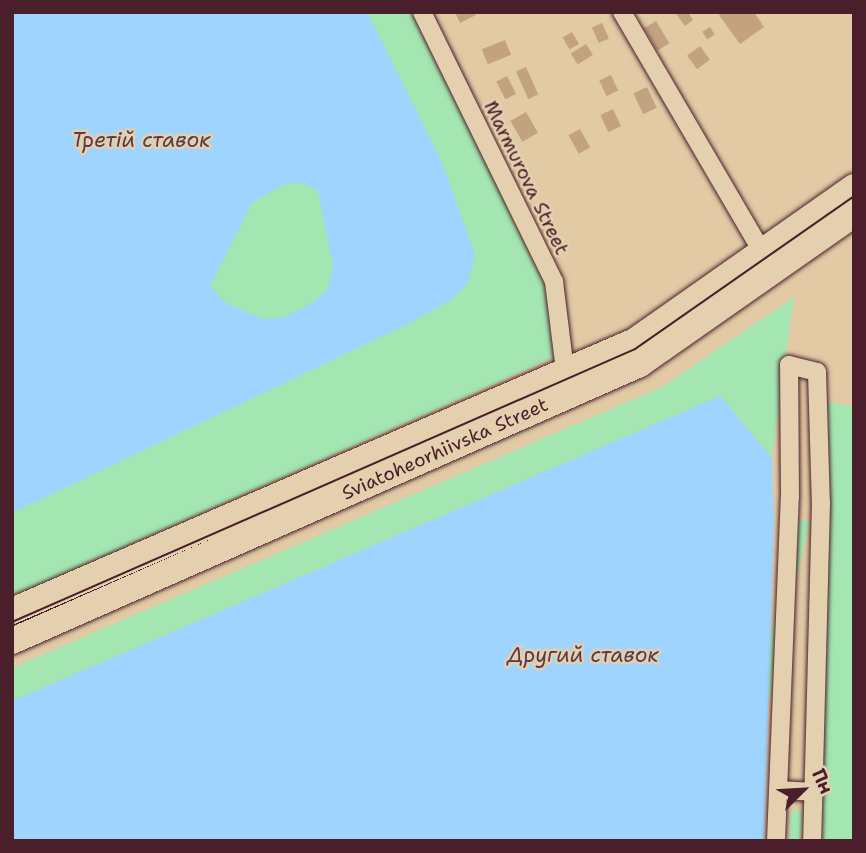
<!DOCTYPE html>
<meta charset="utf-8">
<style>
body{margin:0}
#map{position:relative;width:866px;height:853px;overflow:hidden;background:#e2caa5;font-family:"Shantell Sans",sans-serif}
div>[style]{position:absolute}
.green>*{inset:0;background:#a3e6b1;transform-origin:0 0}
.water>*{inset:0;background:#9fd4fe}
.building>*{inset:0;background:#c3a27f;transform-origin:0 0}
.roads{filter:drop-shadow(0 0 2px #4a1f2b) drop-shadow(0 0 2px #4a1f2b)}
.street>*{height:18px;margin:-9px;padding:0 9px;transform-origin:9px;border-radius:9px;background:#e4cfae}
.secondary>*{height:26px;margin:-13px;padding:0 13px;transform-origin:13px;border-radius:13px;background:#e4cfae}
.tram>*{height:2px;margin:-1px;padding:0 1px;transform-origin:1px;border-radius:1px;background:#4a1f2b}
span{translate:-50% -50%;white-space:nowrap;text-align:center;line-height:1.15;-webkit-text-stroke:5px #e4cfae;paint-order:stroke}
.street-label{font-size:19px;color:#4a1f2b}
.water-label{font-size:21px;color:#573a4b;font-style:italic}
.frame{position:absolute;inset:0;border:14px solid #4a1f2b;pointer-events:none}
.north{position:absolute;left:768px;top:755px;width:70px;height:70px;-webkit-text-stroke:5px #e4cfae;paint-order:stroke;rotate:66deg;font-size:19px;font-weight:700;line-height:28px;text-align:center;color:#4a1f2b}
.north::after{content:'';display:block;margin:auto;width:24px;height:32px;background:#4a1f2b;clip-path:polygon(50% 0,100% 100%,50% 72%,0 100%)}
</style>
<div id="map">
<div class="green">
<div style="clip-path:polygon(12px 12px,413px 12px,548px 286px,557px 356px,12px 596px)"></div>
<div style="clip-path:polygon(794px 297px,772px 458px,720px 396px,12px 701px,12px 668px,662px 387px)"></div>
<div style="clip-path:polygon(823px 401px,854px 407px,854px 841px,819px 841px,830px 490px)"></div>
<div style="left:797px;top:519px;width:13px;height:249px;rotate:13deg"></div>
<div style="left:791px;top:810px;width:12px;height:31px;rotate:5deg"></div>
</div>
<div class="water">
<div style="clip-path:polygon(evenodd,12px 12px,367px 12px,442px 163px,475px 254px,468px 283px,451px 300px,404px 326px,12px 513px,12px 12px,287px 183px,303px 183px,318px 191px,333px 266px,328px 289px,309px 305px,282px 318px,262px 319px,226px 303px,210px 286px,252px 203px,287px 183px)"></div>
<div style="clip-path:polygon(720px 396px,772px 458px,774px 523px,764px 841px,12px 841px,12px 701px)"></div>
</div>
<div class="building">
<div style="clip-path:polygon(455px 12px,475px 12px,476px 15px,460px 23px)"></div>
<div style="clip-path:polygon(675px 12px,688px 12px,693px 20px,685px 26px)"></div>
<div style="clip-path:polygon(723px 12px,754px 12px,764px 27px,740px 44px,719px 15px)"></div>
<div style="left:656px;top:21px;width:26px;height:14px;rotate:59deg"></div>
<div style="left:602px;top:23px;width:17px;height:11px;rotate:66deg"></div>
<div style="left:710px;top:27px;width:9px;height:9px;rotate:58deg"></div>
<div style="left:572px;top:32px;width:14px;height:11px;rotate:60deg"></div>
<div style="left:505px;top:40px;width:16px;height:25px;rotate:68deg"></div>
<div style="left:586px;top:44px;width:13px;height:18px;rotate:58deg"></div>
<div style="left:700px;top:46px;width:17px;height:16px;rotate:54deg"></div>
<div style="left:526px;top:67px;width:30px;height:11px;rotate:66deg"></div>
<div style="left:611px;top:75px;width:17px;height:13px;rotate:65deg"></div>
<div style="left:507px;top:76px;width:20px;height:12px;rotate:63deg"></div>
<div style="left:647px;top:87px;width:23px;height:15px;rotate:65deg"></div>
<div style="left:613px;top:109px;width:19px;height:14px;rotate:65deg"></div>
<div style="left:526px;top:112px;width:24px;height:18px;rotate:60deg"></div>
<div style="left:580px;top:129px;width:21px;height:13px;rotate:61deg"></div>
</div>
<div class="roads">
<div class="street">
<div style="left:422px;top:12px;width:301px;rotate:63.9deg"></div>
<div style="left:554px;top:282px;width:89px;rotate:82.9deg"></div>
<div style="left:622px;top:12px;width:278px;rotate:59.7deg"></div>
<div style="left:778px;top:790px;width:36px;rotate:3deg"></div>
<div style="left:776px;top:841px;width:344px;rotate:-87.7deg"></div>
<div style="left:790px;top:497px;width:132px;rotate:-90.4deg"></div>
<div style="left:789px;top:365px;width:29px;rotate:14deg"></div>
<div style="left:817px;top:372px;width:131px;rotate:88.3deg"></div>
<div style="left:821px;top:503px;width:338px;rotate:91.5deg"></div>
</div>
<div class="secondary">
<div style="left:12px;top:611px;width:679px;rotate:-23.43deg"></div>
<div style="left:635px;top:341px;width:268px;rotate:-35.1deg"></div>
<div style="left:12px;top:641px;width:686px;rotate:-23.8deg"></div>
<div style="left:640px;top:364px;width:261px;rotate:-35deg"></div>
</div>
</div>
<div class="tram">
<div style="left:12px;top:622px;width:680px;rotate:-23.66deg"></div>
<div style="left:635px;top:349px;width:267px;rotate:-34.9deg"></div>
</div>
<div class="street-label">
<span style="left:526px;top:178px;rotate:64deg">Marmurova Street</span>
<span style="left:445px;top:449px;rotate:-24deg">Sviatoheorhiivska Street</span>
</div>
<div class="water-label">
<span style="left:141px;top:140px">Третій ставок</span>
<span style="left:583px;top:655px">Другий ставок</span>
</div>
<div class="frame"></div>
<div class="north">Пн</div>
</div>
